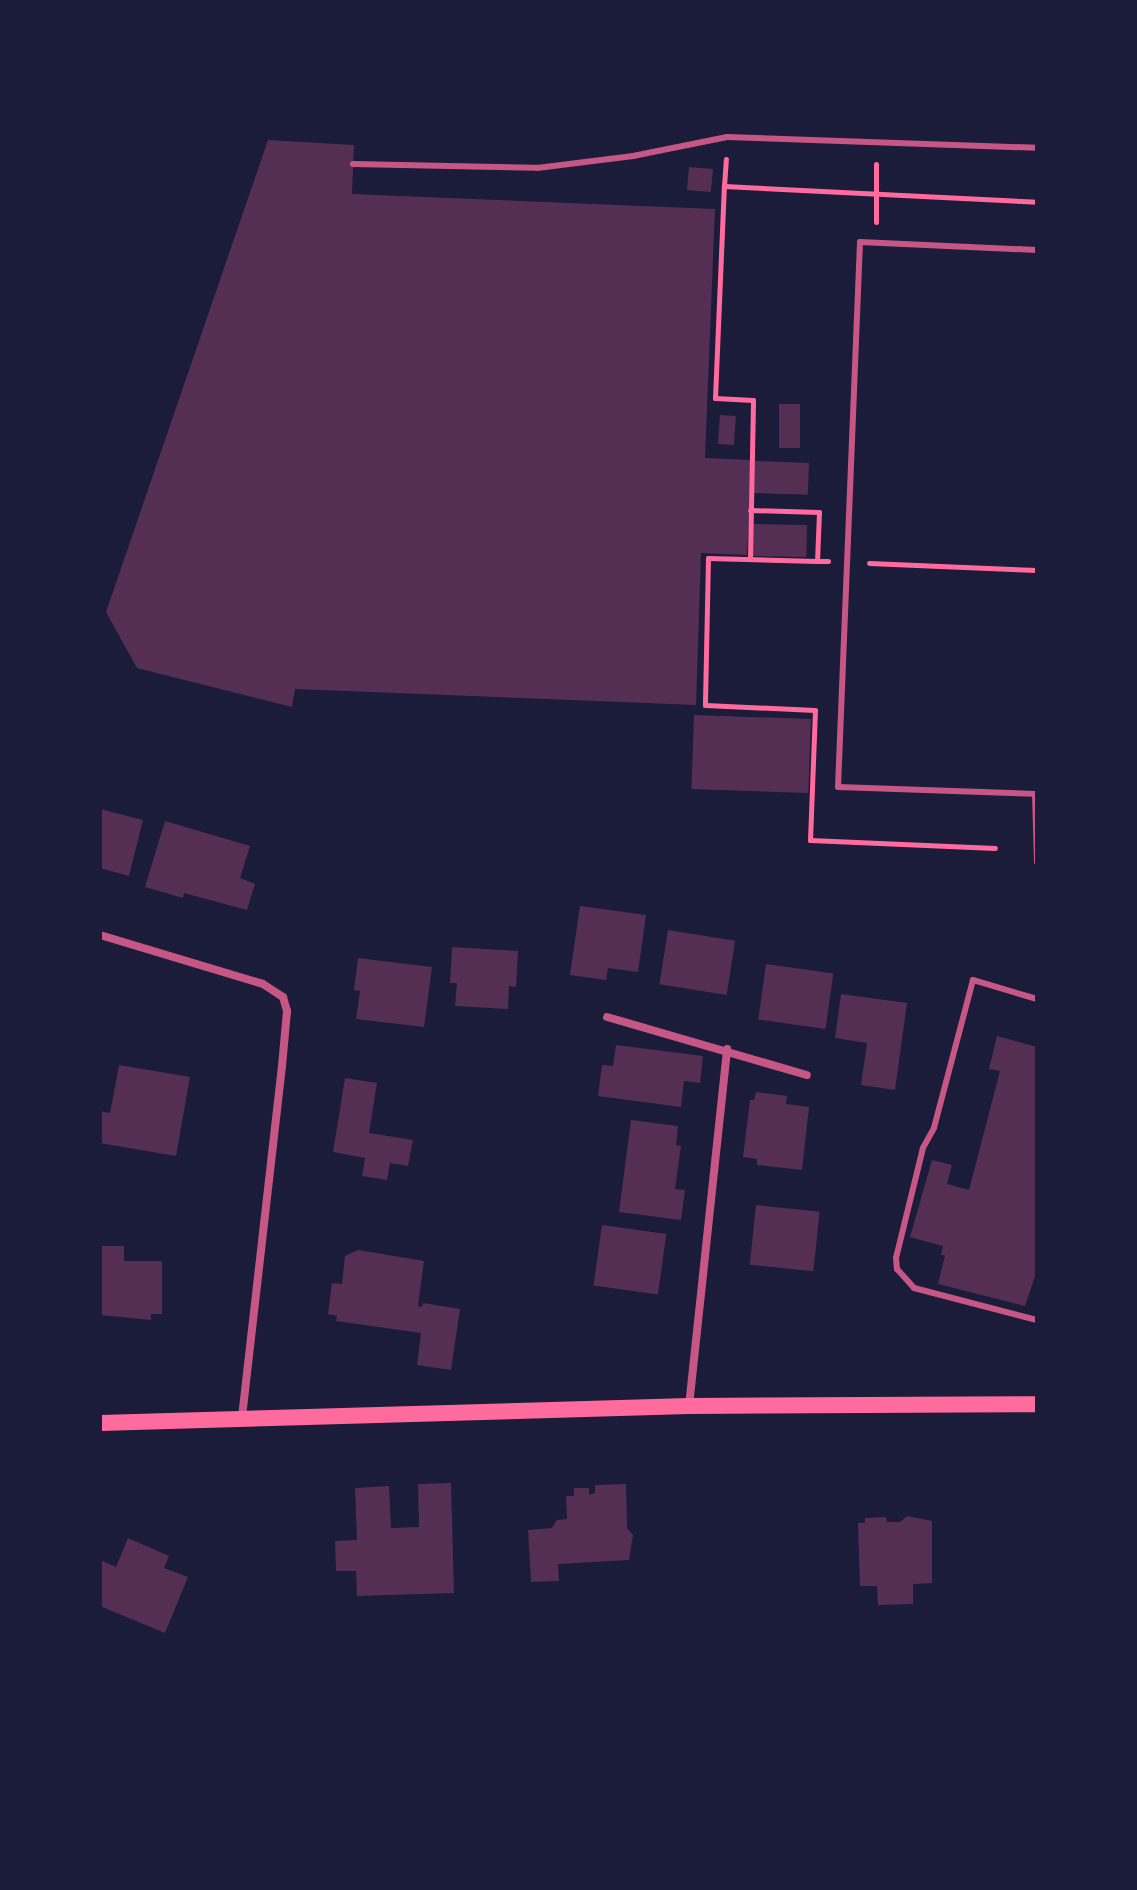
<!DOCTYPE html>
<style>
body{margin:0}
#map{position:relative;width:1137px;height:1890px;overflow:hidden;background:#1b1b3a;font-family:"Golos Text",sans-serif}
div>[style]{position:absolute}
.building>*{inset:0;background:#542f53;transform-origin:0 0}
.path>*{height:5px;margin:-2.5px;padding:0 2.5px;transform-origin:2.5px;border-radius:2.5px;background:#ff6b9d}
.service>*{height:6px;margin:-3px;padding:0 3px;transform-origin:3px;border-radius:3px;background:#c65784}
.minor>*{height:8px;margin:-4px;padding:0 4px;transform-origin:4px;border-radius:4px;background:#c65784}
.secondary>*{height:16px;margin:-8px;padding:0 8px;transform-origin:8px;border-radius:8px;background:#ff6b9d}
span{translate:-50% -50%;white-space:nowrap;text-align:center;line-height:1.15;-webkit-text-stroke:6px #1b1b3a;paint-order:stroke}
.frame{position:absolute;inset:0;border:102px solid #1b1b3a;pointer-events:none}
</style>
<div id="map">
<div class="building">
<div style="clip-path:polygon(268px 140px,354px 145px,352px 194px,715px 209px,705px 458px,752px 460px,747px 555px,701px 553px,696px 705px,295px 689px,292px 707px,137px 668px,106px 612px)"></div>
<div style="left:689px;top:167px;width:24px;height:23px;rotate:5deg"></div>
<div style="left:779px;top:404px;width:21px;height:44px"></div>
<div style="left:720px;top:415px;width:16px;height:29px;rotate:4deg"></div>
<div style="left:755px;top:461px;width:54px;height:32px;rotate:2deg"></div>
<div style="left:753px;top:524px;width:54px;height:32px;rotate:1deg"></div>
<div style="left:694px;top:715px;width:117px;height:74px;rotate:2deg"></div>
<div style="clip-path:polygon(100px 809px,143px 820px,129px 876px,100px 868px)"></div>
<div style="clip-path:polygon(165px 821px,250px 846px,240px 878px,255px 884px,247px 910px,184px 893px,183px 898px,145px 887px)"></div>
<div style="clip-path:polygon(580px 906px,646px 915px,638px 972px,608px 968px,606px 980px,570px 975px)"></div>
<div style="left:668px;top:930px;width:68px;height:55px;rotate:9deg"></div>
<div style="clip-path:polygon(452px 947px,518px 951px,516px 987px,509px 986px,508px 1009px,455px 1006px,457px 983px,450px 983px)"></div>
<div style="clip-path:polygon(358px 958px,432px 967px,424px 1027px,356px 1019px,360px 991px,354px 990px)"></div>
<div style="left:766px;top:964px;width:68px;height:56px;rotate:8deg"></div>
<div style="clip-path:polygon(841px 994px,907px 1003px,895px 1090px,861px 1085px,867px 1043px,835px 1038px)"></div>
<div style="clip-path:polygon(997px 1036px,1037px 1047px,1037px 1270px,1025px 1306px,938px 1284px,945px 1255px,941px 1255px,943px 1246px,910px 1237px,932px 1160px,952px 1165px,947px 1184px,969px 1190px,1000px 1071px,989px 1069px)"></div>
<div style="clip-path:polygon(616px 1045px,703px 1056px,700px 1083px,684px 1081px,681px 1107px,598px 1096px,602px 1065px,613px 1066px)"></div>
<div style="clip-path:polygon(119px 1065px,190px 1077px,176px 1156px,100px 1143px,100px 1111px,110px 1113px)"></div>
<div style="clip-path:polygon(345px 1078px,377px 1083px,369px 1133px,413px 1140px,408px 1166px,390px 1163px,387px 1180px,362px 1176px,365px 1158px,333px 1152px)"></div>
<div style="clip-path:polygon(756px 1092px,787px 1096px,786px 1104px,809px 1107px,802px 1170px,757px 1165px,757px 1159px,743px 1157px,750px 1100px,754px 1100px)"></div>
<div style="clip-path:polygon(631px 1120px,678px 1126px,676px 1145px,681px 1146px,675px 1189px,685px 1190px,681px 1220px,619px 1212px)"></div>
<div style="left:756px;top:1205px;width:64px;height:60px;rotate:6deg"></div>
<div style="left:602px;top:1225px;width:65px;height:61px;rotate:8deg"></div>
<div style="clip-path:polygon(100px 1246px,124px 1246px,124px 1261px,162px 1261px,162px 1314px,151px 1314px,151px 1320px,100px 1315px)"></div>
<div style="clip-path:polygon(358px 1250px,424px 1261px,418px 1306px,422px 1307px,423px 1303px,460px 1309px,451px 1370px,417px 1365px,421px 1333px,336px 1321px,337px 1316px,328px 1314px,332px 1283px,342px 1284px,345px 1256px)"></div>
<div style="clip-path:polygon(451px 1483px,454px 1593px,357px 1596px,356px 1571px,336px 1571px,335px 1541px,357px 1540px,355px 1488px,389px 1486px,391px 1528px,419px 1527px,418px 1484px)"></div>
<div style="clip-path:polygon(626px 1484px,627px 1528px,633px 1535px,629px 1560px,558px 1564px,559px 1581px,531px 1582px,528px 1530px,552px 1528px,557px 1520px,567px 1519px,566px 1496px,574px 1496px,574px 1488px,589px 1488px,589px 1495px,595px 1493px,595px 1485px)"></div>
<div style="clip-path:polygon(907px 1516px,932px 1521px,932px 1583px,913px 1584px,913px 1604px,878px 1605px,877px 1586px,860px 1586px,858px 1523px,865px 1523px,865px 1518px,886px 1517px,887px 1522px,900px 1522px)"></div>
<div style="clip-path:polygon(128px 1538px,169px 1556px,164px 1568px,188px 1577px,165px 1633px,100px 1606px,100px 1560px,116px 1567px)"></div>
</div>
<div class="path">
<div style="left:724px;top:186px;width:27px;rotate:-86deg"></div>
<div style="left:876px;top:222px;width:58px;rotate:-90deg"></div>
<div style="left:750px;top:510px;width:69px;rotate:1.7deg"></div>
<div style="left:819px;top:512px;width:49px;rotate:92.3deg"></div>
<div style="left:817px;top:561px;width:11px"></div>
<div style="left:750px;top:559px;width:159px;rotate:-88.9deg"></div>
<div style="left:753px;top:400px;width:38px;rotate:-177deg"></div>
<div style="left:715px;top:398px;width:212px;rotate:-87.6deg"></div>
<div style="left:724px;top:186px;width:313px;rotate:2.9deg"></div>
<div style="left:817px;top:561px;width:109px;rotate:-178.4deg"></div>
<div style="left:708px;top:558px;width:147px;rotate:91.2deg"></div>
<div style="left:705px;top:705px;width:110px;rotate:2.6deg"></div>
<div style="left:815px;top:710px;width:130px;rotate:92.2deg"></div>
<div style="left:810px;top:840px;width:185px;rotate:2.5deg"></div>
<div style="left:869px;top:563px;width:168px;rotate:2.4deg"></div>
</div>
<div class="service">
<div style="left:353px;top:164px;width:184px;rotate:1.2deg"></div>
<div style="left:537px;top:168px;width:97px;rotate:-7.1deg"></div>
<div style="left:633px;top:156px;width:96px;rotate:-11.4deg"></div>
<div style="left:727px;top:137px;width:310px;rotate:2deg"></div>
<div style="left:1037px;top:250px;width:177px;rotate:-177.4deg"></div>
<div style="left:860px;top:242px;width:545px;rotate:92.31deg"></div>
<div style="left:838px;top:787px;width:197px;rotate:2deg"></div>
<div style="left:1035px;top:794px;width:68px;rotate:88.3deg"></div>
<div style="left:1037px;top:999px;width:67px;rotate:-163.5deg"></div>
<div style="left:973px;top:980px;width:153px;rotate:104.8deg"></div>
<div style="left:934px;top:1128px;width:23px;rotate:119deg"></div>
<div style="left:923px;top:1148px;width:113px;rotate:103.8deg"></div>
<div style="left:896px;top:1258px;width:11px;rotate:85deg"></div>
<div style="left:897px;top:1269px;width:25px;rotate:48deg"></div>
<div style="left:914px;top:1288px;width:127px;rotate:14.6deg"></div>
</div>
<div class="minor">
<div style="left:100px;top:935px;width:170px;rotate:16.7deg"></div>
<div style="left:263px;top:984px;width:24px;rotate:33deg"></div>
<div style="left:283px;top:997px;width:15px;rotate:74deg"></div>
<div style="left:287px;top:1011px;width:55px;rotate:95.2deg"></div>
<div style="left:282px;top:1066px;width:354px;rotate:96.5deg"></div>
<div style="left:607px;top:1017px;width:208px;rotate:16.2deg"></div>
<div style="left:689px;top:1406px;width:359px;rotate:-83.9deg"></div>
</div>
<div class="secondary">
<div style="left:100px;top:1423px;width:589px;rotate:-1.65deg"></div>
<div style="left:689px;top:1406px;width:348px;rotate:-0.3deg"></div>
</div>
<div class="frame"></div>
</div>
